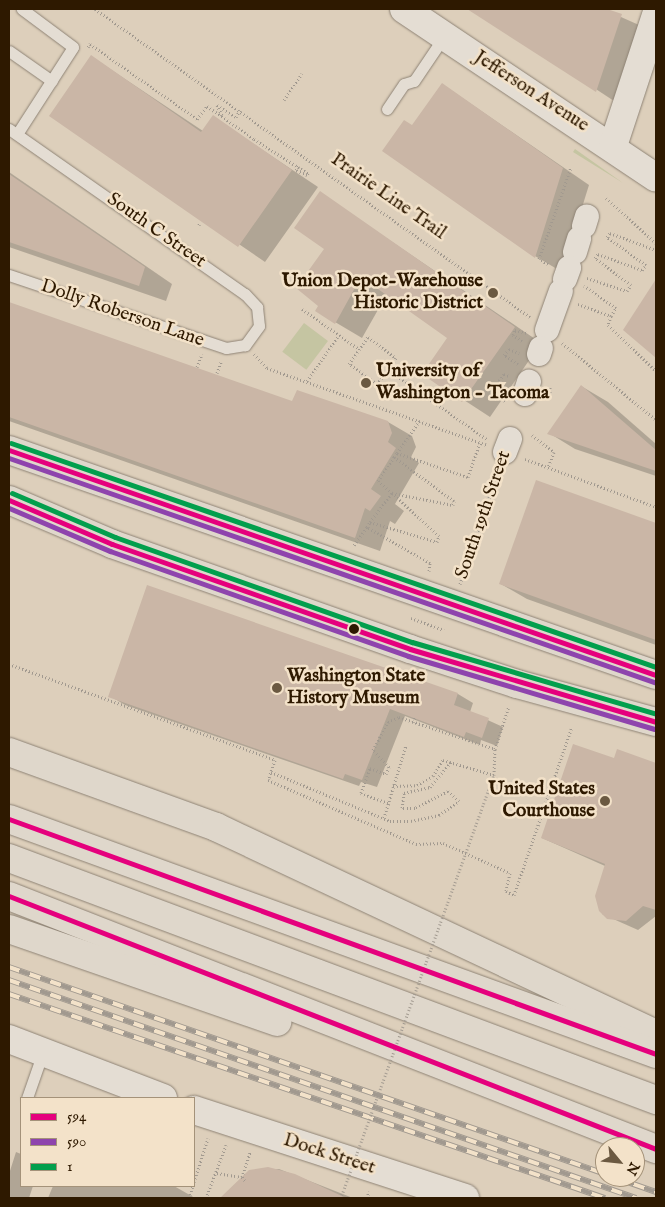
<!DOCTYPE html>
<style>
body{margin:0}
#map{position:relative;width:665px;height:1207px;overflow:hidden;background:#ddcfbb;font-family:"IM FELL English",serif}
div>[style]{position:absolute}
.green>*{inset:0;background:#c5c5a2;transform-origin:0 0}
.shadow>*{inset:0;background:#0003}
.building>*{inset:0;background:#cab6a6}
.path>*{height:3px;margin-top:-1.5px;transform-origin:0;background:repeating-linear-gradient(90deg,#a1998f 0 1px,transparent 0 3.5px)}
.roads{filter:drop-shadow(0 0 1px #8e8375) drop-shadow(0 0 1px #8e8375)}
.lane>*{height:11px;margin:-5.5px;padding:0 5.5px;transform-origin:5.5px;border-radius:5.5px;background:#e4ddd3}
.street>*{height:24px;margin:-12px;padding:0 12px;transform-origin:12px;border-radius:12px;background:#e4ddd3}
.secondary>*{height:28px;margin:-14px;padding:0 14px;transform-origin:14px;border-radius:14px;background:#e4ddd3}
.primary>*{height:28px;margin:-14px;padding:0 14px;transform-origin:14px;border-radius:14px;background:#dfd7cb}
.highway>*{height:28px;margin:-14px;padding:0 14px;transform-origin:14px;border-radius:14px;background:#dfd7cb}
.rail>*{height:5.5px;margin-top:-2.75px;transform-origin:0;background:repeating-linear-gradient(90deg,#f3e2c9 0 11px,#a1998f 0 22px);box-sizing:border-box;border-block:1px solid #a1998f}
.path-bridge>*{height:3px;margin-top:-1.5px;transform-origin:0;background:repeating-linear-gradient(90deg,#a1998f 0 1px,transparent 0 3.5px)}
.bus-1>*{height:5px;margin:-2.5px;padding:0 2.5px;transform-origin:2.5px;border-radius:2.5px;background:#e5007d}
.bus-2>*{height:5px;margin:-2.5px;padding:0 2.5px;transform-origin:2.5px;border-radius:2.5px;background:#8e44ad}
.bus-3>*{height:5px;margin:-2.5px;padding:0 2.5px;transform-origin:2.5px;border-radius:2.5px;background:#029f4d}
.dots>*{width:14px;height:14px;translate:-50% -50%;box-sizing:border-box;border:2px solid #f3e2c9;border-radius:50%}
span{translate:-50% -50%;white-space:nowrap;text-align:center;line-height:1.15;-webkit-text-stroke:5px #f3e2c9;paint-order:stroke}
.street-label{font-size:19px;color:#2e1900}
.poi-label{font-size:19px;color:#2e1900;font-weight:700}
.right{translate:-100% -50%;text-align:right}
.left{translate:0 -50%;text-align:left}
.frame{position:absolute;inset:0;border:10px solid #2e1900;pointer-events:none}
.legend{position:absolute;left:20px;top:1097px;width:175px;height:90px;box-sizing:border-box;background:#f3e2c9;border:1px solid #a49279;margin:0;padding:6px 9px;list-style:none;font-size:15px;color:#2e1900}
.legend li{display:flex;align-items:center;gap:10px;height:25px}
.legend b{width:25px;border:1px solid #a49279}
.north{position:absolute;left:595px;top:1137px;width:50px;height:50px;box-sizing:border-box;background:#f3e2c9;border:1px solid #a49279;border-radius:50%;rotate:118deg;font-size:14px;font-weight:700;line-height:20px;text-align:center;color:#2e1900}
.north::after{content:'';display:block;margin:auto;width:18px;height:22px;background:#6b5941;clip-path:polygon(50% 0,100% 100%,50% 72%,0 100%)}
</style>
<div id="map">
<div class="green">
<div style="clip-path:polygon(575px 149px,623px 183px,573px 152px)"></div>
<div style="left:304px;top:323px;width:30px;height:36px;rotate:37deg"></div>
</div>
<div class="shadow">
<div style="clip-path:polygon(474px 9px,603px 9px,639px 25px,614px 101px)"></div>
<div style="clip-path:polygon(92px 57px,203px 131px,213px 117px,318px 187px,265px 262px,51px 116px)"></div>
<div style="clip-path:polygon(442px 84px,589px 185px,562px 272px,535px 256px,413px 126px)"></div>
<div style="clip-path:polygon(9px 172px,172px 284px,166px 301px,9px 247px)"></div>
<div style="clip-path:polygon(320px 193px,541px 343px,490px 417px,424px 374px,449px 337px,387px 294px,362px 338px,335px 322px,320px 305px,326px 248px)"></div>
<div style="clip-path:polygon(656px 281px,656px 356px,624px 330px)"></div>
<div style="clip-path:polygon(9px 304px,293px 403px,388px 422px,412px 436px,416px 447px,411px 457px,419px 463px,395px 504px,404px 511px,395px 524px,390px 521px,380px 551px,9px 421px)"></div>
<div style="clip-path:polygon(581px 386px,608px 402px,656px 444px,656px 476px,575px 449px,549px 433px)"></div>
<div style="clip-path:polygon(537px 482px,656px 524px,656px 645px,527px 599px,501px 584px)"></div>
<div style="clip-path:polygon(148px 587px,458px 694px,473px 703px,470px 712px,503px 727px,497px 746px,481px 740px,480px 745px,405px 716px,377px 787px,361px 782px,359px 786px,125px 705px,110px 696px)"></div>
<div style="clip-path:polygon(618px 751px,656px 764px,656px 916px,638px 930px,602px 914px,605px 866px,542px 838px,615px 760px)"></div>
<div style="clip-path:polygon(16px 1152px,21px 1154px,21px 1186px,33px 1186px,29px 1198px,9px 1198px,9px 1174px)"></div>
<div style="clip-path:polygon(279px 1169px,353px 1198px,224px 1198px,250px 1172px)"></div>
<div style="clip-path:polygon(53px 1186px,174px 1186px,195px 1198px,48px 1198px)"></div>
</div>
<div class="building">
<div style="clip-path:polygon(467px 9px,607px 9px,622px 14px,596px 92px)"></div>
<div style="clip-path:polygon(91px 55px,201px 132px,213px 115px,292px 170px,238px 247px,49px 116px)"></div>
<div style="clip-path:polygon(442px 83px,563px 168px,535px 258px,382px 151px,404px 120px,412px 125px)"></div>
<div style="clip-path:polygon(9px 174px,145px 267px,139px 286px,9px 242px)"></div>
<div style="clip-path:polygon(320px 191px,515px 327px,462px 402px,422px 374px,447px 338px,361px 277px,335px 324px,315px 311px,318px 306px,296px 288px,324px 249px,294px 228px)"></div>
<div style="clip-path:polygon(656px 279px,656px 358px,623px 330px)"></div>
<div style="clip-path:polygon(9px 302px,292px 401px,297px 390px,388px 421px,392px 433px,388px 442px,396px 448px,371px 489px,381px 496px,370px 511px,365px 508px,355px 538px,9px 417px)"></div>
<div style="clip-path:polygon(581px 385px,656px 450px,656px 471px,547px 434px)"></div>
<div style="clip-path:polygon(536px 480px,656px 523px,656px 640px,499px 584px)"></div>
<div style="clip-path:polygon(147px 585px,458px 693px,454px 705px,489px 718px,482px 738px,466px 732px,464px 737px,390px 709px,362px 780px,345px 774px,343px 779px,108px 697px)"></div>
<div style="clip-path:polygon(573px 744px,614px 758px,617px 749px,656px 763px,656px 910px,643px 906px,626px 921px,607px 919px,599px 911px,595px 896px,605px 864px,541px 838px)"></div>
<div style="clip-path:polygon(268px 1167px,295px 1174px,346px 1198px,220px 1198px,249px 1170px)"></div>
</div>
<div class="path">
<div style="left:95px;top:9px;width:533px;rotate:35.3deg"></div>
<div style="left:88px;top:47px;width:4px;rotate:-56deg"></div>
<div style="left:90px;top:44px;width:131px;rotate:35deg"></div>
<div style="left:197px;top:119px;width:16px;rotate:-52deg"></div>
<div style="left:207px;top:106px;width:57px;rotate:35.1deg"></div>
<div style="left:254px;top:139px;width:52px;rotate:32.5deg"></div>
<div style="left:298px;top:167px;width:12px;rotate:31deg"></div>
<div style="left:308px;top:173px;width:2px;rotate:117deg"></div>
<div style="left:307px;top:175px;width:12px;rotate:-156deg"></div>
<div style="left:296px;top:170px;width:4px;rotate:-56deg"></div>
<div style="left:298px;top:167px;width:2px;rotate:-63deg"></div>
<div style="left:284px;top:100px;width:32px;rotate:-56deg"></div>
<div style="left:222px;top:115px;width:11px;rotate:-117deg"></div>
<div style="left:217px;top:105px;width:22px;rotate:32deg"></div>
<div style="left:236px;top:117px;width:8px;rotate:-60deg"></div>
<div style="left:606px;top:198px;width:67px;rotate:42deg"></div>
<div style="left:199px;top:225px;width:3px;rotate:-72deg"></div>
<div style="left:548px;top:264px;width:10px;rotate:-151deg"></div>
<div style="left:539px;top:259px;width:97px;rotate:-70.8deg"></div>
<div style="left:587px;top:278px;width:42px;rotate:18deg"></div>
<div style="left:627px;top:291px;width:7px;rotate:-56deg"></div>
<div style="left:631px;top:285px;width:45px;rotate:-143.1deg"></div>
<div style="left:595px;top:258px;width:5px;rotate:-53deg"></div>
<div style="left:598px;top:254px;width:47px;rotate:20deg"></div>
<div style="left:642px;top:270px;width:6px;rotate:-51deg"></div>
<div style="left:646px;top:265px;width:48px;rotate:-144.3deg"></div>
<div style="left:607px;top:237px;width:5px;rotate:-53deg"></div>
<div style="left:610px;top:233px;width:49px;rotate:20.3deg"></div>
<div style="left:578px;top:304px;width:35px;rotate:20deg"></div>
<div style="left:611px;top:316px;width:9px;rotate:-58deg"></div>
<div style="left:616px;top:308px;width:39px;rotate:-145deg"></div>
<div style="left:302px;top:309px;width:70px;rotate:35.1deg"></div>
<div style="left:611px;top:316px;width:9px;rotate:108deg"></div>
<div style="left:608px;top:325px;width:66px;rotate:43.8deg"></div>
<div style="left:368px;top:337px;width:35px;rotate:37deg"></div>
<div style="left:396px;top:358px;width:32px;rotate:126deg"></div>
<div style="left:377px;top:384px;width:34px;rotate:-144deg"></div>
<div style="left:349px;top:364px;width:33px;rotate:-55deg"></div>
<div style="left:522px;top:341px;width:11px;rotate:-146deg"></div>
<div style="left:513px;top:335px;width:5px;rotate:-68deg"></div>
<div style="left:515px;top:330px;width:12px;rotate:14deg"></div>
<div style="left:562px;top:343px;width:122px;rotate:39.3deg"></div>
<div style="left:254px;top:354px;width:19px;rotate:47deg"></div>
<div style="left:267px;top:368px;width:233px;rotate:19.3deg"></div>
<div style="left:518px;top:364px;width:17px;rotate:-147deg"></div>
<div style="left:504px;top:355px;width:8px;rotate:-50deg"></div>
<div style="left:509px;top:349px;width:11px;rotate:22deg"></div>
<div style="left:197px;top:367px;width:14px;rotate:-69deg"></div>
<div style="left:388px;top:370px;width:122px;rotate:35deg"></div>
<div style="left:217px;top:373px;width:12px;rotate:-70deg"></div>
<div style="left:307px;top:381px;width:56px;rotate:-55.2deg"></div>
<div style="left:546px;top:394px;width:4px;rotate:27deg"></div>
<div style="left:550px;top:396px;width:10px;rotate:-90deg"></div>
<div style="left:505px;top:401px;width:17px;rotate:-147deg"></div>
<div style="left:491px;top:392px;width:22px;rotate:-54deg"></div>
<div style="left:504px;top:374px;width:5px;rotate:22deg"></div>
<div style="left:532px;top:435px;width:28px;rotate:38deg"></div>
<div style="left:554px;top:452px;width:17px;rotate:111deg"></div>
<div style="left:397px;top:453px;width:39px;rotate:-55deg"></div>
<div style="left:525px;top:459px;width:140px;rotate:20.1deg"></div>
<div style="left:370px;top:522px;width:36px;rotate:-53deg"></div>
<div style="left:392px;top:493px;width:18px;rotate:-139deg"></div>
<div style="left:378px;top:481px;width:29px;rotate:-56deg"></div>
<div style="left:354px;top:545px;width:22px;rotate:-54deg"></div>
<div style="left:429px;top:571px;width:8px;rotate:-83deg"></div>
<div style="left:430px;top:563px;width:73px;rotate:-150.3deg"></div>
<div style="left:367px;top:527px;width:6px;rotate:-59deg"></div>
<div style="left:370px;top:522px;width:70px;rotate:16.6deg"></div>
<div style="left:437px;top:542px;width:6px;rotate:-72deg"></div>
<div style="left:439px;top:536px;width:64px;rotate:-137.5deg"></div>
<div style="left:392px;top:493px;width:62px;rotate:11.1deg"></div>
<div style="left:453px;top:505px;width:4px;rotate:-76deg"></div>
<div style="left:454px;top:501px;width:74px;rotate:-143.7deg"></div>
<div style="left:394px;top:457px;width:5px;rotate:-53deg"></div>
<div style="left:397px;top:453px;width:75px;rotate:18.7deg"></div>
<div style="left:468px;top:477px;width:36px;rotate:-71deg"></div>
<div style="left:460px;top:584px;width:119px;rotate:-71.4deg"></div>
<div style="left:411px;top:618px;width:35px;rotate:20deg"></div>
<div style="left:9px;top:664px;width:283px;rotate:19.8deg"></div>
<div style="left:275px;top:760px;width:21px;rotate:109deg"></div>
<div style="left:268px;top:780px;width:161px;rotate:23.4deg"></div>
<div style="left:416px;top:844px;width:27px;rotate:-2deg"></div>
<div style="left:443px;top:843px;width:73px;rotate:24.1deg"></div>
<div style="left:510px;top:873px;width:18px;rotate:103deg"></div>
<div style="left:506px;top:891px;width:9px;rotate:27deg"></div>
<div style="left:514px;top:895px;width:178px;rotate:-71deg"></div>
<div style="left:413px;top:722px;width:5px;rotate:-68deg"></div>
<div style="left:271px;top:772px;width:129px;rotate:22.4deg"></div>
<div style="left:390px;top:821px;width:21px"></div>
<div style="left:411px;top:821px;width:29px;rotate:-12deg"></div>
<div style="left:439px;top:815px;width:24px;rotate:-35deg"></div>
<div style="left:459px;top:801px;width:15px;rotate:-138deg"></div>
<div style="left:448px;top:791px;width:37px;rotate:153deg"></div>
<div style="left:415px;top:808px;width:13px;rotate:180deg"></div>
<div style="left:402px;top:808px;width:15px;rotate:-82deg"></div>
<div style="left:404px;top:793px;width:27px;rotate:-13deg"></div>
<div style="left:430px;top:787px;width:33px;rotate:-50deg"></div>
<div style="left:393px;top:786px;width:24px;rotate:-2deg"></div>
<div style="left:417px;top:785px;width:18px;rotate:-29deg"></div>
<div style="left:433px;top:776px;width:19px;rotate:-58deg"></div>
<div style="left:443px;top:760px;width:53px;rotate:16.4deg"></div>
<div style="left:494px;top:775px;width:26px;rotate:-88deg"></div>
<div style="left:495px;top:749px;width:45px;rotate:-72deg"></div>
<div style="left:388px;top:803px;width:29px;rotate:-160deg"></div>
<div style="left:361px;top:793px;width:27px;rotate:-70deg"></div>
<div style="left:370px;top:768px;width:17px;rotate:21deg"></div>
<div style="left:386px;top:774px;width:8px;rotate:-67deg"></div>
<div style="left:389px;top:767px;width:23px;rotate:-133deg"></div>
<div style="left:373px;top:750px;width:32px;rotate:-62deg"></div>
<div style="left:388px;top:722px;width:12px;rotate:-24deg"></div>
<div style="left:399px;top:717px;width:101px;rotate:18.4deg"></div>
<div style="left:384px;top:818px;width:76px;rotate:-73.2deg"></div>
<div style="left:217px;top:1173px;width:25px;rotate:9deg"></div>
<div style="left:242px;top:1177px;width:26px;rotate:-72deg"></div>
<div style="left:242px;top:1177px;width:6px;rotate:51deg"></div>
<div style="left:194px;top:1182px;width:46px;rotate:-72.3deg"></div>
<div style="left:189px;top:1198px;width:13px;rotate:-72deg"></div>
<div style="left:206px;top:1198px;width:57px;rotate:-69.3deg"></div>
<div style="left:340px;top:1198px;width:7px;rotate:-63deg"></div>
<div style="left:367px;top:1198px;width:7px;rotate:-74deg"></div>
</div>
<div class="roads">
<div class="lane">
<div style="left:9px;top:51px;width:52px;rotate:34.9deg"></div>
<div style="left:387px;top:109px;width:30px;rotate:-56deg"></div>
<div style="left:404px;top:84px;width:10px;rotate:-17deg"></div>
<div style="left:414px;top:81px;width:55px;rotate:-56deg"></div>
<div style="left:9px;top:129px;width:288px;rotate:35deg"></div>
<div style="left:245px;top:294px;width:18px;rotate:47deg"></div>
<div style="left:257px;top:307px;width:19px;rotate:84deg"></div>
<div style="left:259px;top:326px;width:24px;rotate:126deg"></div>
<div style="left:245px;top:345px;width:19px;rotate:171deg"></div>
<div style="left:226px;top:348px;width:229px;rotate:-161.4deg"></div>
<div style="left:17px;top:134px;width:103px;rotate:-57.2deg"></div>
<div style="left:73px;top:47px;width:64px;rotate:-143.3deg"></div>
<div style="left:27px;top:1098px;width:49px;rotate:-70.8deg"></div>
</div>
<div class="street">
<div style="left:584px;top:226px;width:10px;rotate:-73deg"></div>
<div style="left:575px;top:252px;width:14px;rotate:-73deg"></div>
<div style="left:565px;top:279px;width:12px;rotate:-70deg"></div>
<div style="left:547px;top:330px;width:41px;rotate:-70.3deg"></div>
<div style="left:539px;top:354px;width:6px;rotate:-72deg"></div>
<div style="left:525px;top:394px;width:13px;rotate:-72deg"></div>
<div style="left:505px;top:452px;width:14px;rotate:-69deg"></div>
</div>
<div class="secondary">
<div style="left:404px;top:9px;width:303px;rotate:33.8deg"></div>
<div style="left:613px;top:146px;width:138px;rotate:-71.8deg"></div>
<div style="left:9px;top:1039px;width:165px;rotate:21deg"></div>
<div style="left:194px;top:1110px;width:285px;rotate:18deg"></div>
</div>
<div class="primary">
<div style="left:9px;top:450px;width:685px;rotate:19.18deg"></div>
<div style="left:9px;top:500px;width:112px;rotate:23.1deg"></div>
<div style="left:112px;top:544px;width:316px;rotate:19.4deg"></div>
<div style="left:410px;top:649px;width:113px;rotate:18.1deg"></div>
<div style="left:517px;top:684px;width:144px;rotate:15.3deg"></div>
</div>
<div class="highway">
<div style="left:9px;top:752px;width:220px;rotate:19.9deg"></div>
<div style="left:216px;top:827px;width:486px;rotate:25.2deg"></div>
<div style="left:9px;top:819px;width:688px;rotate:19.96deg"></div>
<div style="left:9px;top:858px;width:691px;rotate:20.51deg"></div>
<div style="left:9px;top:896px;width:695px;rotate:21.36deg"></div>
<div style="left:9px;top:929px;width:284px;rotate:19.1deg"></div>
</div>
</div>
<div class="rail">
<div style="left:9px;top:967px;width:631px;rotate:19.15deg"></div>
<div style="left:9px;top:980px;width:664px;rotate:19.17deg"></div>
<div style="left:9px;top:994px;width:630px;rotate:18.9deg"></div>
<div style="left:613px;top:1177px;width:46px;rotate:19.2deg"></div>
</div>
<div class="path-bridge">
<div style="left:343px;top:1192px;width:443px;rotate:-70.1deg"></div>
</div>
<div class="bus-1">
<div style="left:9px;top:450px;width:685px;rotate:19.18deg"></div>
<div style="left:9px;top:500px;width:112px;rotate:23.1deg"></div>
<div style="left:112px;top:544px;width:316px;rotate:19.4deg"></div>
<div style="left:410px;top:649px;width:257px;rotate:16.5deg"></div>
<div style="left:9px;top:819px;width:688px;rotate:19.96deg"></div>
<div style="left:9px;top:896px;width:695px;rotate:21.36deg"></div>
</div>
<div class="bus-2">
<div style="left:9px;top:458px;width:683px;rotate:19.15deg"></div>
<div style="left:9px;top:508px;width:110px;rotate:23.1deg"></div>
<div style="left:110px;top:551px;width:316px;rotate:19.4deg"></div>
<div style="left:408px;top:656px;width:257px;rotate:16.5deg"></div>
</div>
<div class="bus-3">
<div style="left:11px;top:443px;width:683px;rotate:19.15deg"></div>
<div style="left:12px;top:493px;width:112px;rotate:23.1deg"></div>
<div style="left:115px;top:537px;width:315px;rotate:19.5deg"></div>
<div style="left:412px;top:642px;width:254px;rotate:16.4deg"></div>
</div>
<div class="dots">
<div style="left:493px;top:293px;background:#6b5941"></div>
<div style="left:366px;top:383px;background:#6b5941"></div>
<div style="left:354px;top:629px;background:#2e1900"></div>
<div style="left:277px;top:688px;background:#6b5941"></div>
<div style="left:605px;top:801px;background:#6b5941"></div>
</div>
<div class="street-label">
<span style="left:531px;top:92px;rotate:33deg">Jefferson Avenue</span>
<span style="left:388px;top:197px;rotate:35deg">Prairie Line Trail</span>
<span style="left:156px;top:231px;rotate:35deg">South C Street</span>
<span style="left:122px;top:314px;rotate:19deg">Dolly Roberson Lane</span>
<span style="left:484px;top:515px;rotate:-71deg">South 19th Street</span>
<span style="left:329px;top:1155px;rotate:18deg">Dock Street</span>
</div>
<div class="poi-label">
<span class="right" style="left:483px;top:293px">Union Depot-Warehouse<br>Historic District</span>
<span class="left" style="left:376px;top:383px">University of<br>Washington - Tacoma</span>
<span class="left" style="left:287px;top:688px">Washington State<br>History Museum</span>
<span class="right" style="left:595px;top:801px">United States<br>Courthouse</span>
</div>
<div class="frame"></div>
<ul class="legend">
<li><b style="height:6px;background:#e5007d"></b>594</li>
<li><b style="height:6px;background:#8e44ad"></b>590</li>
<li><b style="height:6px;background:#029f4d"></b>1</li>
</ul>
<div class="north">N</div>
</div>
